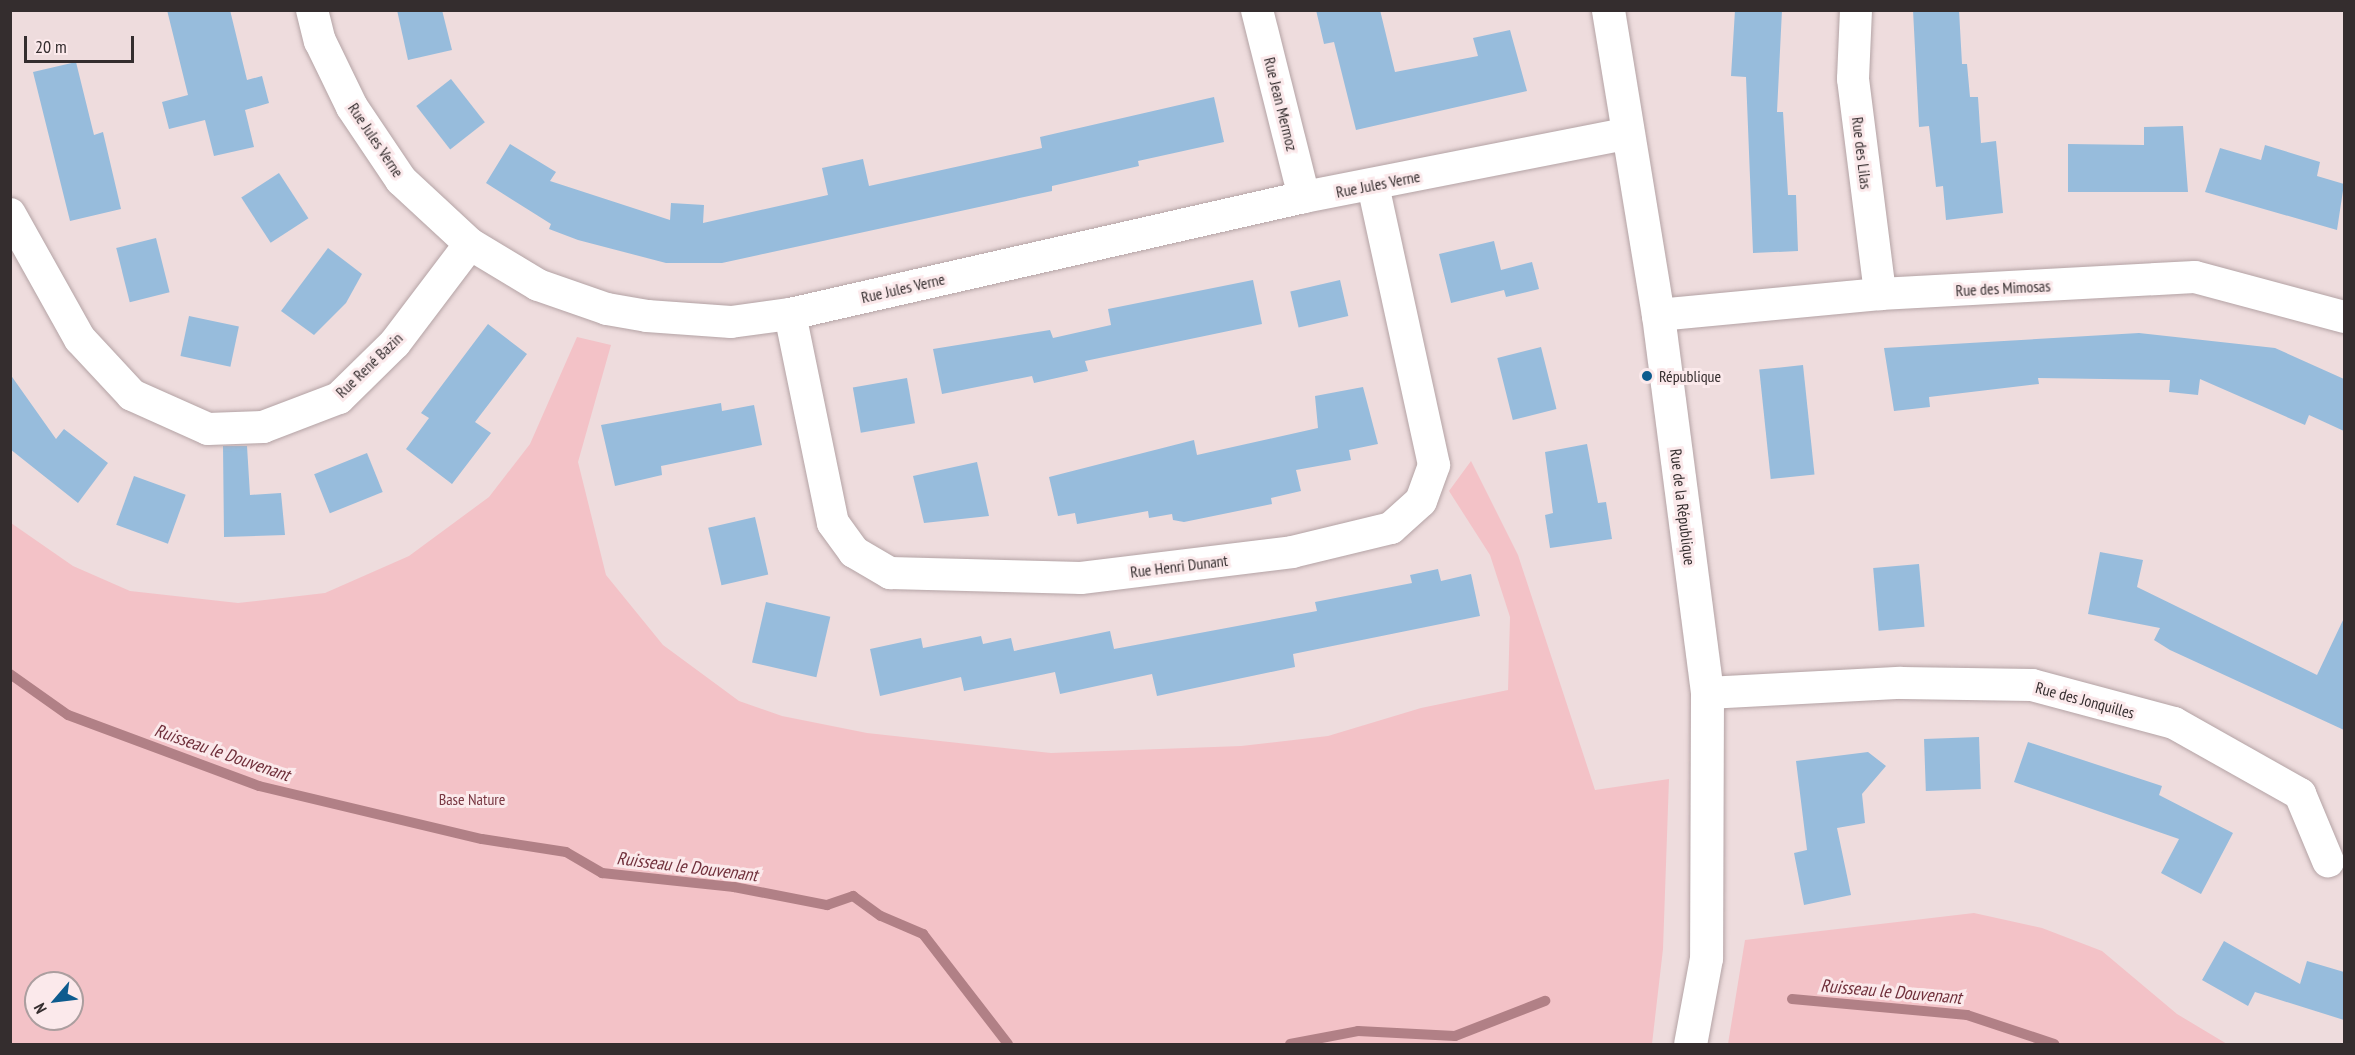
<!DOCTYPE html>
<meta charset="utf-8">
<style>
body{margin:0}
#map{position:relative;width:2355px;height:1055px;overflow:hidden;background:#eedcdd;font-family:"PT Sans Narrow",sans-serif}
div>[style]{position:absolute}
.green>*{inset:0;background:#f3c2c7}
.stream>*{height:10px;margin:-5px;padding:0 5px;transform-origin:5px;border-radius:5px;background:#b18086}
.building>*{inset:0;background:#97bcdc;transform-origin:0 0}
.roads{filter:drop-shadow(0 0 2px #b4a3a5) drop-shadow(0 0 2px #b4a3a5)}
.street>*{height:32px;margin:-16px;padding:0 16px;transform-origin:16px;border-radius:16px;background:#fff}
.secondary>*{height:33px;margin:-16.5px;padding:0 16.5px;transform-origin:16.5px;border-radius:16.5px;background:#fff}
.dots>*{width:16px;height:16px;translate:-50% -50%;box-sizing:border-box;border:3px solid #fbe9eb;border-radius:50%}
span{translate:-50% -50%;white-space:nowrap;text-align:center;line-height:1.15;-webkit-text-stroke:6px #fbe9eb;paint-order:stroke}
.street-label{font-size:16px;color:#342d2e}
.poi-label{font-size:16px;color:#342d2e}
.left{translate:0 -50%;text-align:left}
.park-label{font-size:16px;color:#783742}
.water-label{font-size:18px;color:#70303b;font-style:italic}
.frame{position:absolute;inset:0;border:12px solid #342d2e;pointer-events:none}
.north{position:absolute;left:24px;top:971px;width:60px;height:60px;box-sizing:border-box;background:#fbe9eb;border:2px solid #ab9e9f;border-radius:50%;rotate:242deg;font-size:16px;font-weight:700;line-height:24px;text-align:center;color:#342d2e}
.north::after{content:'';display:block;margin:auto;width:21px;height:27px;background:#0d5b8e;clip-path:polygon(50% 0,100% 100%,50% 72%,0 100%)}
.scale{position:absolute;left:24px;top:36px;width:110px;height:27px;box-sizing:border-box;border:3px solid #342d2e;border-top:0;padding-left:8px;font-size:18px;line-height:21px;white-space:nowrap;color:#342d2e;-webkit-text-stroke:4px #fbe9eb;paint-order:stroke}
</style>
<div id="map">
<div class="green">
<div style="clip-path:polygon(evenodd,577px 337px,611px 345px,578px 462px,606px 575px,663px 645px,739px 701px,782px 716px,867px 733px,1051px 753px,1241px 746px,1328px 736px,1421px 708px,1508px 690px,1510px 617px,1490px 555px,1449px 491px,1471px 461px,1518px 555px,1595px 790px,1669px 779px,1663px 949px,1652px 1044px,11px 1044px,11px 523px,73px 566px,130px 591px,238px 603px,325px 593px,409px 556px,489px 497px,530px 444px,577px 337px,36px 983px,72px 983px,72px 1019px,36px 1019px,36px 983px)"></div>
<div style="clip-path:polygon(1974px 913px,2042px 928px,2102px 951px,2177px 1014px,2227px 1044px,1728px 1044px,1745px 940px)"></div>
</div>
<div class="stream">
<div style="left:10px;top:674px;width:71px;rotate:35.3deg"></div>
<div style="left:68px;top:715px;width:204px;rotate:20.4deg"></div>
<div style="left:259px;top:786px;width:229px;rotate:13.4deg"></div>
<div style="left:482px;top:839px;width:85px;rotate:8.8deg"></div>
<div style="left:566px;top:852px;width:42px;rotate:30.3deg"></div>
<div style="left:602px;top:873px;width:133px;rotate:6.1deg"></div>
<div style="left:734px;top:887px;width:95px;rotate:11deg"></div>
<div style="left:827px;top:905px;width:28px;rotate:-19deg"></div>
<div style="left:853px;top:896px;width:34px;rotate:36deg"></div>
<div style="left:881px;top:916px;width:46px;rotate:23.2deg"></div>
<div style="left:923px;top:934px;width:139px;rotate:52.3deg"></div>
<div style="left:1792px;top:999px;width:176px;rotate:5.2deg"></div>
<div style="left:1967px;top:1015px;width:92px;rotate:18.4deg"></div>
<div style="left:1290px;top:1044px;width:69px;rotate:-10.8deg"></div>
<div style="left:1358px;top:1031px;width:97px;rotate:3deg"></div>
<div style="left:1455px;top:1036px;width:97px;rotate:-21.3deg"></div>
</div>
<div class="building">
<div style="clip-path:polygon(167px 10px,230px 10px,247px 80px,262px 76px,269px 103px,245px 110px,254px 147px,214px 156px,205px 120px,169px 129px,162px 102px,188px 95px)"></div>
<div style="clip-path:polygon(397px 10px,442px 10px,452px 50px,408px 60px)"></div>
<div style="clip-path:polygon(1316px 10px,1380px 10px,1395px 72px,1478px 56px,1473px 38px,1510px 30px,1527px 91px,1356px 130px,1334px 42px,1324px 44px)"></div>
<div style="clip-path:polygon(1735px 10px,1782px 10px,1777px 112px,1783px 112px,1788px 195px,1796px 195px,1798px 251px,1753px 253px,1746px 77px,1731px 76px)"></div>
<div style="clip-path:polygon(1913px 10px,1959px 10px,1962px 64px,1967px 64px,1970px 97px,1978px 97px,1981px 143px,1996px 141px,2003px 213px,1946px 220px,1943px 186px,1936px 187px,1929px 126px,1919px 127px)"></div>
<div style="clip-path:polygon(76px 62px,94px 135px,103px 132px,121px 209px,70px 221px,33px 72px)"></div>
<div style="left:451px;top:79px;width:55px;height:44px;rotate:52deg"></div>
<div style="clip-path:polygon(1214px 97px,1224px 142px,1138px 161px,1139px 166px,1052px 186px,1052px 191px,722px 263px,666px 263px,578px 240px,549px 229px,551px 224px,486px 183px,510px 144px,556px 172px,550px 181px,670px 220px,671px 203px,704px 205px,703px 223px,828px 195px,822px 168px,863px 159px,869px 186px,1042px 148px,1040px 137px)"></div>
<div style="clip-path:polygon(2183px 126px,2188px 192px,2068px 192px,2068px 144px,2144px 145px,2144px 127px)"></div>
<div style="clip-path:polygon(2265px 145px,2320px 162px,2317px 176px,2344px 184px,2337px 230px,2205px 192px,2220px 148px,2261px 160px)"></div>
<div style="left:279px;top:173px;width:54px;height:45px;rotate:57deg"></div>
<div style="left:156px;top:238px;width:56px;height:41px;rotate:76deg"></div>
<div style="clip-path:polygon(1494px 241px,1501px 270px,1532px 262px,1539px 289px,1506px 297px,1504px 290px,1451px 303px,1439px 254px)"></div>
<div style="clip-path:polygon(328px 248px,362px 274px,346px 303px,314px 335px,281px 311px)"></div>
<div style="clip-path:polygon(1253px 280px,1262px 324px,1085px 361px,1088px 371px,1034px 383px,1032px 376px,942px 394px,933px 349px,1050px 330px,1053px 338px,1111px 325px,1108px 309px)"></div>
<div style="left:1340px;top:280px;width:37px;height:51px;rotate:77deg"></div>
<div style="left:189px;top:316px;width:51px;height:41px;rotate:12deg"></div>
<div style="clip-path:polygon(488px 324px,527px 354px,475px 422px,491px 433px,452px 484px,406px 449px,429px 418px,421px 413px)"></div>
<div style="clip-path:polygon(2139px 333px,2275px 348px,2344px 379px,2344px 431px,2309px 415px,2305px 425px,2200px 379px,2198px 395px,2169px 392px,2170px 380px,2038px 378px,2039px 384px,1929px 397px,1930px 407px,1894px 411px,1884px 348px)"></div>
<div style="left:1541px;top:347px;width:64px;height:45px;rotate:76deg"></div>
<div style="left:1803px;top:365px;width:110px;height:44px;rotate:84deg"></div>
<div style="clip-path:polygon(10px 374px,56px 439px,64px 429px,108px 463px,78px 503px,10px 449px)"></div>
<div style="left:907px;top:378px;width:46px;height:55px;rotate:80deg"></div>
<div style="clip-path:polygon(1363px 387px,1378px 444px,1349px 450px,1351px 460px,1296px 470px,1301px 491px,1271px 498px,1272px 504px,1184px 522px,1173px 520px,1172px 514px,1149px 518px,1148px 511px,1077px 524px,1075px 513px,1058px 516px,1049px 477px,1194px 440px,1197px 455px,1318px 428px,1315px 396px)"></div>
<div style="clip-path:polygon(721px 403px,722px 411px,754px 405px,762px 445px,666px 465px,661px 466px,662px 475px,615px 486px,601px 425px)"></div>
<div style="clip-path:polygon(1587px 444px,1598px 503px,1606px 502px,1612px 539px,1550px 548px,1545px 515px,1553px 513px,1545px 452px)"></div>
<div style="clip-path:polygon(223px 446px,247px 446px,250px 495px,281px 493px,285px 535px,224px 537px)"></div>
<div style="left:367px;top:453px;width:42px;height:57px;rotate:68deg"></div>
<div style="clip-path:polygon(977px 462px,989px 516px,924px 523px,913px 476px)"></div>
<div style="left:134px;top:476px;width:55px;height:52px;rotate:20deg"></div>
<div style="left:755px;top:517px;width:59px;height:48px;rotate:77deg"></div>
<div style="clip-path:polygon(2100px 552px,2143px 560px,2137px 587px,2317px 675px,2344px 618px,2344px 730px,2170px 650px,2154px 640px,2160px 628px,2088px 614px)"></div>
<div style="left:1919px;top:564px;width:63px;height:46px;rotate:85deg"></div>
<div style="clip-path:polygon(1438px 569px,1441px 581px,1471px 574px,1480px 616px,1293px 654px,1295px 667px,1157px 696px,1152px 674px,1060px 694px,1055px 672px,964px 691px,961px 677px,880px 696px,870px 649px,921px 638px,923px 648px,981px 636px,983px 644px,1011px 638px,1014px 651px,1110px 631px,1114px 649px,1317px 611px,1315px 602px,1412px 583px,1410px 575px)"></div>
<div style="left:766px;top:602px;width:66px;height:62px;rotate:13deg"></div>
<div style="left:1979px;top:737px;width:52px;height:55px;rotate:88deg"></div>
<div style="clip-path:polygon(2028px 742px,2162px 786px,2159px 795px,2233px 833px,2201px 894px,2161px 873px,2179px 839px,2014px 782px)"></div>
<div style="clip-path:polygon(1868px 752px,1886px 766px,1862px 794px,1865px 823px,1837px 828px,1851px 895px,1804px 905px,1794px 853px,1807px 850px,1796px 761px)"></div>
<div style="clip-path:polygon(2224px 941px,2300px 984px,2307px 961px,2344px 972px,2344px 1020px,2255px 992px,2248px 1006px,2202px 980px)"></div>
</div>
<div class="roads">
<div class="street">
<div style="left:312px;top:10px;width:32px;rotate:76deg"></div>
<div style="left:320px;top:41px;width:73px;rotate:64.1deg"></div>
<div style="left:352px;top:107px;width:88px;rotate:56.1deg"></div>
<div style="left:401px;top:180px;width:94px;rotate:42.8deg"></div>
<div style="left:470px;top:244px;width:79px;rotate:31.1deg"></div>
<div style="left:538px;top:285px;width:73px;rotate:19.2deg"></div>
<div style="left:607px;top:309px;width:41px;rotate:9.9deg"></div>
<div style="left:647px;top:316px;width:84px;rotate:4.1deg"></div>
<div style="left:731px;top:322px;width:60px;rotate:-7.7deg"></div>
<div style="left:790px;top:314px;width:527px;rotate:-12.82deg"></div>
<div style="left:1304px;top:197px;width:328px;rotate:-11.1deg"></div>
<div style="left:1257px;top:10px;width:193px;rotate:75.9deg"></div>
<div style="left:1856px;top:10px;width:69px;rotate:92.5deg"></div>
<div style="left:1853px;top:79px;width:217px;rotate:82.8deg"></div>
<div style="left:10px;top:214px;width:143px;rotate:60.8deg"></div>
<div style="left:80px;top:339px;width:76px;rotate:47.1deg"></div>
<div style="left:132px;top:395px;width:83px;rotate:24.1deg"></div>
<div style="left:208px;top:429px;width:55px;rotate:-2.1deg"></div>
<div style="left:263px;top:427px;width:81px;rotate:-20.9deg"></div>
<div style="left:339px;top:398px;width:78px;rotate:-44.5deg"></div>
<div style="left:395px;top:343px;width:124px;rotate:-52.9deg"></div>
<div style="left:790px;top:314px;width:213px;rotate:78.4deg"></div>
<div style="left:833px;top:523px;width:36px;rotate:54deg"></div>
<div style="left:854px;top:552px;width:42px;rotate:30.3deg"></div>
<div style="left:890px;top:573px;width:191px;rotate:1.5deg"></div>
<div style="left:1081px;top:578px;width:213px;rotate:-7deg"></div>
<div style="left:1292px;top:552px;width:102px;rotate:-13.6deg"></div>
<div style="left:1391px;top:528px;width:40px;rotate:-42deg"></div>
<div style="left:1421px;top:501px;width:38px;rotate:-70deg"></div>
<div style="left:1434px;top:465px;width:286px;rotate:-102.3deg"></div>
<div style="left:1658px;top:315px;width:223px;rotate:-5.4deg"></div>
<div style="left:1880px;top:294px;width:315px;rotate:-3.1deg"></div>
<div style="left:2195px;top:277px;width:154px;rotate:15deg"></div>
<div style="left:1707px;top:693px;width:194px;rotate:-3deg"></div>
<div style="left:1901px;top:683px;width:131px;rotate:0.9deg"></div>
<div style="left:2032px;top:685px;width:147px;rotate:15deg"></div>
<div style="left:2174px;top:723px;width:145px;rotate:29.4deg"></div>
<div style="left:2300px;top:794px;width:73px;rotate:67.3deg"></div>
</div>
<div class="secondary">
<div style="left:1608px;top:10px;width:309px;rotate:80.7deg"></div>
<div style="left:1658px;top:315px;width:381px;rotate:82.6deg"></div>
<div style="left:1707px;top:693px;width:265px;rotate:90.2deg"></div>
<div style="left:1706px;top:958px;width:87px;rotate:100.5deg"></div>
</div>
</div>
<div class="dots">
<div style="left:1647px;top:376px;background:#0d5b8e"></div>
</div>
<div class="street-label">
<span style="left:1281px;top:104px;rotate:76deg">Rue Jean Mermoz</span>
<span style="left:376px;top:140px;rotate:56deg">Rue Jules Verne</span>
<span style="left:1862px;top:153px;rotate:83deg">Rue des Lilas</span>
<span style="left:1378px;top:184px;rotate:-11deg">Rue Jules Verne</span>
<span style="left:903px;top:288px;rotate:-13deg">Rue Jules Verne</span>
<span style="left:2003px;top:288px;rotate:-3deg">Rue des Mimosas</span>
<span style="left:369px;top:365px;rotate:-44deg">Rue René Bazin</span>
<span style="left:1683px;top:507px;rotate:83deg">Rue de la République</span>
<span style="left:1179px;top:566px;rotate:-7deg">Rue Henri Dunant</span>
<span style="left:2085px;top:700px;rotate:15deg">Rue des Jonquilles</span>
</div>
<div class="poi-label">
<span class="left" style="left:1659px;top:376px">République</span>
</div>
<div class="park-label">
<span style="left:472px;top:799px">Base Nature</span>
</div>
<div class="water-label">
<span style="left:222px;top:753px;rotate:19deg">Ruisseau le Douvenant</span>
<span style="left:687px;top:867px;rotate:7deg">Ruisseau le Douvenant</span>
<span style="left:1891px;top:992px;rotate:5deg">Ruisseau le Douvenant</span>
</div>
<div class="frame"></div>
<div class="north">N</div>
<div class="scale">20 m</div>
</div>
